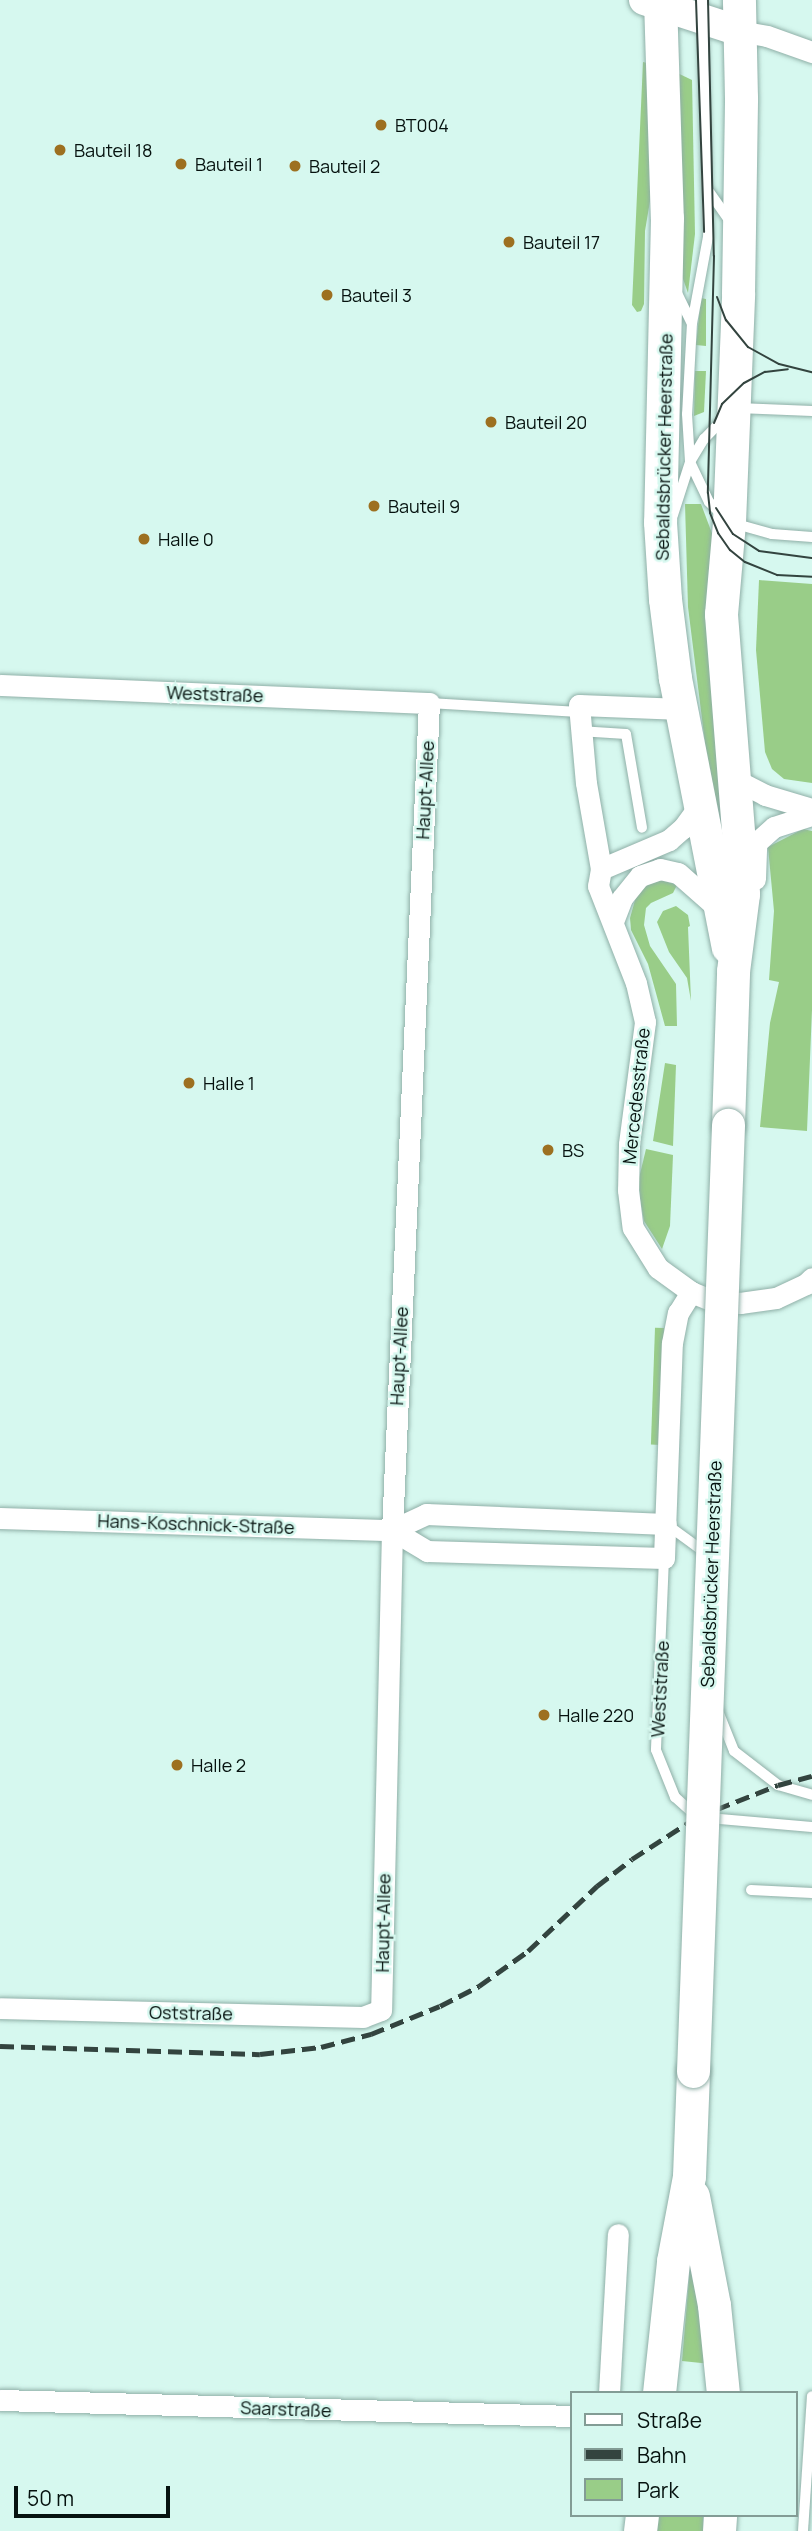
<!DOCTYPE html>
<meta charset="utf-8">
<style>
body{margin:0}
#map{position:relative;width:812px;height:2531px;overflow:hidden;background:#d6f8ef;font-family:Manrope,sans-serif}
div>[style]{position:absolute}
.green>*{inset:0;background:#99cd88;transform-origin:0 0}
.roads{filter:drop-shadow(0 0 2px #8fafa7) drop-shadow(0 0 2px #8fafa7)}
.lane>*{height:10px;margin:-5px;padding:0 5px;transform-origin:5px;border-radius:5px;background:#fff}
.street>*{height:21px;margin:-10.5px;padding:0 10.5px;transform-origin:10.5px;border-radius:10.5px;background:#fff}
.secondary>*{height:30px;margin:-15px;padding:0 15px;transform-origin:15px;border-radius:15px;background:#fff}
.primary>*{height:33px;margin:-16.5px;padding:0 16.5px;transform-origin:16.5px;border-radius:16.5px;background:#fff}
.tram>*{height:2px;margin:-1px;padding:0 1px;transform-origin:1px;border-radius:1px;background:#33443f}
.rail>*{height:5px;margin-top:-2.5px;transform-origin:0;background:repeating-linear-gradient(90deg,#33443f 0 14px,transparent 0 21px)}
.bridges{filter:drop-shadow(0 0 2px #8fafa7) drop-shadow(0 0 2px #8fafa7)}
.primary-bridge>*{height:33px;margin:-16.5px;padding:0 16.5px;transform-origin:16.5px;border-radius:16.5px;background:#fff}
.dots>*{width:19px;height:19px;translate:-50% -50%;box-sizing:border-box;border:4px solid #d6f8ef;border-radius:50%}
span{translate:-50% -50%;white-space:nowrap;text-align:center;line-height:1.15;-webkit-text-stroke:5px #d6f8ef;paint-order:stroke}
.poi-label{font-size:18px;color:#06120f}
.left{translate:0 -50%;text-align:left}
.street-label{font-size:18px;color:#06120f}
.legend{position:absolute;left:570px;top:2391px;width:228px;height:126px;box-sizing:border-box;background:#d6f8ef;border:2px solid #839c95;margin:0;padding:9px 12px;list-style:none;font-size:21px;color:#06120f}
.legend li{display:flex;align-items:center;gap:14px;height:35px}
.legend b{width:35px;border:2px solid #839c95}
.scale{position:absolute;left:14px;top:2486px;width:156px;height:32px;box-sizing:border-box;border:4px solid #06120f;border-top:0;padding-left:9px;font-size:21px;line-height:24px;white-space:nowrap;color:#06120f;-webkit-text-stroke:5px #d6f8ef;paint-order:stroke}
</style>
<div id="map">
<div class="green">
<div style="clip-path:polygon(643px 62px,647px 63px,652px 189px,645px 231px,644px 304px,641px 311px,637px 312px,632px 305px)"></div>
<div style="clip-path:polygon(669px 69px,692px 80px,695px 234px,688px 293px,678px 265px)"></div>
<div style="clip-path:polygon(701px 298px,706px 299px,706px 346px,696px 345px)"></div>
<div style="clip-path:polygon(695px 371px,706px 371px,704px 412px,694px 416px)"></div>
<div style="clip-path:polygon(685px 504px,701px 504px,713px 536px,728px 859px,707px 759px,688px 607px)"></div>
<div style="clip-path:polygon(759px 580px,812px 584px,812px 783px,784px 779px,772px 769px,765px 752px,756px 650px)"></div>
<div style="clip-path:polygon(803px 829px,812px 831px,812px 1010px,807px 1131px,760px 1127px,770px 1023px,779px 982px,769px 980px,774px 911px,768px 847px)"></div>
<div style="clip-path:polygon(659px 879px,677px 885px,673px 893px,651px 903px,646px 908px,644px 925px,650px 946px,676px 984px,677px 1026px,665px 1026px,648px 964px,631px 930px,630px 918px,637px 893px,643px 886px)"></div>
<div style="clip-path:polygon(676px 906px,688px 915px,690px 926px,688px 927px,691px 1001px,687px 978px,669px 952px,657px 922px,663px 911px)"></div>
<div style="clip-path:polygon(665px 1063px,676px 1065px,673px 1146px,653px 1141px)"></div>
<div style="clip-path:polygon(646px 1149px,673px 1155px,670px 1226px,662px 1249px,644px 1221px,640px 1199px,639px 1178px)"></div>
<div style="left:664px;top:1328px;width:117px;height:9px;rotate:92deg"></div>
<div style="clip-path:polygon(690px 2267px,711px 2364px,682px 2361px)"></div>
<div style="left:654px;top:2515px;width:49px;height:16px"></div>
</div>
<div class="roads">
<div class="lane">
<div style="left:702px;top:0;width:237px;rotate:88.5deg"></div>
<div style="left:708px;top:237px;width:87px;rotate:100.5deg"></div>
<div style="left:692px;top:323px;width:91px;rotate:93.1deg"></div>
<div style="left:687px;top:414px;width:48px;rotate:86.4deg"></div>
<div style="left:690px;top:462px;width:44px;rotate:64.6deg"></div>
<div style="left:709px;top:502px;width:28px;rotate:45deg"></div>
<div style="left:729px;top:522px;width:45px;rotate:15.6deg"></div>
<div style="left:772px;top:534px;width:40px;rotate:4.3deg"></div>
<div style="left:708px;top:190px;width:37px;rotate:55deg"></div>
<div style="left:675px;top:289px;width:37px;rotate:64deg"></div>
<div style="left:738px;top:408px;width:74px;rotate:2.3deg"></div>
<div style="left:673px;top:515px;width:56px;rotate:-72.2deg"></div>
<div style="left:690px;top:462px;width:27px;rotate:-59deg"></div>
<div style="left:704px;top:439px;width:30px;rotate:-46deg"></div>
<div style="left:429px;top:703px;width:150px;rotate:3.4deg"></div>
<div style="left:579px;top:731px;width:47px;rotate:3.7deg"></div>
<div style="left:626px;top:734px;width:95px;rotate:80.3deg"></div>
<div style="left:666px;top:1524px;width:46px;rotate:36.1deg"></div>
<div style="left:703px;top:1551px;width:5px;rotate:79deg"></div>
<div style="left:664px;top:1558px;width:192px;rotate:92.4deg"></div>
<div style="left:656px;top:1750px;width:51px;rotate:68deg"></div>
<div style="left:675px;top:1797px;width:30px;rotate:42deg"></div>
<div style="left:697px;top:1817px;width:115px;rotate:5deg"></div>
<div style="left:718px;top:1711px;width:43px;rotate:68.2deg"></div>
<div style="left:734px;top:1751px;width:56px;rotate:37.7deg"></div>
<div style="left:778px;top:1785px;width:35px;rotate:16deg"></div>
<div style="left:751px;top:1890px;width:61px;rotate:2.8deg"></div>
<div style="left:803px;top:2531px;width:135px;rotate:-86.2deg"></div>
</div>
<div class="street">
<div style="left:739px;top:31px;width:28px;rotate:10deg"></div>
<div style="left:767px;top:36px;width:48px;rotate:19.6deg"></div>
<div style="left:0;top:685px;width:429px;rotate:2.4deg"></div>
<div style="left:429px;top:703px;width:828px;rotate:92.56deg"></div>
<div style="left:392px;top:1530px;width:480px;rotate:91.3deg"></div>
<div style="left:381px;top:2010px;width:19px;rotate:159deg"></div>
<div style="left:363px;top:2017px;width:363px;rotate:-178.6deg"></div>
<div style="left:682px;top:709px;width:103px;rotate:-177.8deg"></div>
<div style="left:579px;top:705px;width:78px;rotate:84.9deg"></div>
<div style="left:586px;top:783px;width:87px;rotate:80.1deg"></div>
<div style="left:601px;top:869px;width:17px;rotate:100deg"></div>
<div style="left:598px;top:886px;width:104px;rotate:68.6deg"></div>
<div style="left:636px;top:983px;width:40px;rotate:77deg"></div>
<div style="left:645px;top:1022px;width:123px;rotate:97.5deg"></div>
<div style="left:629px;top:1144px;width:46px;rotate:91.2deg"></div>
<div style="left:628px;top:1190px;width:38px;rotate:83deg"></div>
<div style="left:633px;top:1228px;width:47px;rotate:58deg"></div>
<div style="left:658px;top:1268px;width:41px;rotate:36deg"></div>
<div style="left:691px;top:1292px;width:22px;rotate:22deg"></div>
<div style="left:711px;top:1300px;width:29px;rotate:6deg"></div>
<div style="left:740px;top:1303px;width:36px;rotate:-8deg"></div>
<div style="left:776px;top:1298px;width:33px;rotate:-25deg"></div>
<div style="left:806px;top:1284px;width:8px;rotate:-45deg"></div>
<div style="left:736px;top:780px;width:33px;rotate:27deg"></div>
<div style="left:765px;top:795px;width:49px;rotate:16.6deg"></div>
<div style="left:601px;top:869px;width:74px;rotate:-23.1deg"></div>
<div style="left:669px;top:840px;width:18px;rotate:-41deg"></div>
<div style="left:683px;top:828px;width:31px;rotate:-54deg"></div>
<div style="left:755px;top:879px;width:36px;rotate:-88deg"></div>
<div style="left:756px;top:843px;width:24px;rotate:-42deg"></div>
<div style="left:774px;top:827px;width:40px;rotate:-18deg"></div>
<div style="left:614px;top:919px;width:22px;rotate:-69deg"></div>
<div style="left:622px;top:898px;width:28px;rotate:-51deg"></div>
<div style="left:640px;top:876px;width:21px;rotate:-19deg"></div>
<div style="left:660px;top:869px;width:18px;rotate:13deg"></div>
<div style="left:678px;top:873px;width:56px;rotate:41.4deg"></div>
<div style="left:0;top:1518px;width:392px;rotate:1.8deg"></div>
<div style="left:392px;top:1530px;width:38px;rotate:-25deg"></div>
<div style="left:426px;top:1514px;width:240px;rotate:2.4deg"></div>
<div style="left:392px;top:1530px;width:41px;rotate:31deg"></div>
<div style="left:427px;top:1551px;width:237px;rotate:1.7deg"></div>
<div style="left:664px;top:1558px;width:215px;rotate:-87.9deg"></div>
<div style="left:672px;top:1343px;width:31px;rotate:-79deg"></div>
<div style="left:678px;top:1313px;width:25px;rotate:-58deg"></div>
<div style="left:609px;top:2393px;width:159px;rotate:-86.8deg"></div>
<div style="left:0;top:2400px;width:572px;rotate:1.6deg"></div>
</div>
<div class="secondary">
<div style="left:644px;top:0;width:100px;rotate:18.1deg"></div>
</div>
<div class="primary">
<div style="left:660px;top:0;width:218px;rotate:88.2deg"></div>
<div style="left:667px;top:218px;width:304px;rotate:91.3deg"></div>
<div style="left:660px;top:522px;width:77px;rotate:86.3deg"></div>
<div style="left:665px;top:599px;width:80px;rotate:82.8deg"></div>
<div style="left:675px;top:678px;width:274px;rotate:78.9deg"></div>
<div style="left:728px;top:1125px;width:154px;rotate:-88.1deg"></div>
<div style="left:733px;top:971px;width:78px;rotate:-82.6deg"></div>
<div style="left:743px;top:894px;width:281px;rotate:-94.5deg"></div>
<div style="left:721px;top:614px;width:92px;rotate:-85deg"></div>
<div style="left:729px;top:522px;width:229px;rotate:-87.7deg"></div>
<div style="left:738px;top:293px;width:195px;rotate:-89.1deg"></div>
<div style="left:741px;top:98px;width:98px;rotate:-91.2deg"></div>
<div style="left:693px;top:2196px;width:111px;rotate:79.1deg"></div>
<div style="left:714px;top:2305px;width:88px;rotate:84.2deg"></div>
<div style="left:659px;top:2393px;width:133px;rotate:-83.9deg"></div>
<div style="left:673px;top:2261px;width:86px;rotate:-79.3deg"></div>
<div style="left:689px;top:2176px;width:105px;rotate:-87.8deg"></div>
<div style="left:640px;top:2531px;width:16px;rotate:-83deg"></div>
<div style="left:719px;top:2531px;width:16px;rotate:-86deg"></div>
</div>
</div>
<div class="tram">
<div style="left:696px;top:0;width:232px;rotate:88deg"></div>
<div style="left:708px;top:0;width:256px;rotate:88.7deg"></div>
<div style="left:714px;top:256px;width:237px;rotate:91.5deg"></div>
<div style="left:708px;top:493px;width:20px;rotate:84deg"></div>
<div style="left:710px;top:513px;width:22px;rotate:68deg"></div>
<div style="left:718px;top:533px;width:21px;rotate:55deg"></div>
<div style="left:730px;top:550px;width:19px;rotate:39deg"></div>
<div style="left:745px;top:562px;width:35px;rotate:22deg"></div>
<div style="left:777px;top:575px;width:35px;rotate:3deg"></div>
<div style="left:717px;top:297px;width:25px;rotate:69deg"></div>
<div style="left:726px;top:320px;width:35px;rotate:51deg"></div>
<div style="left:748px;top:347px;width:35px;rotate:29deg"></div>
<div style="left:779px;top:364px;width:34px;rotate:14deg"></div>
<div style="left:714px;top:423px;width:21px;rotate:-67deg"></div>
<div style="left:722px;top:404px;width:30px;rotate:-44deg"></div>
<div style="left:744px;top:383px;width:24px;rotate:-28deg"></div>
<div style="left:765px;top:372px;width:23px;rotate:-7deg"></div>
<div style="left:716px;top:508px;width:31px;rotate:57deg"></div>
<div style="left:733px;top:534px;width:31px;rotate:33deg"></div>
<div style="left:759px;top:551px;width:53px;rotate:7.5deg"></div>
</div>
<div class="rail">
<div style="left:0;top:2046px;width:260px;rotate:1.8deg"></div>
<div style="left:260px;top:2054px;width:61px;rotate:-6.5deg"></div>
<div style="left:321px;top:2047px;width:52px;rotate:-14.6deg"></div>
<div style="left:371px;top:2034px;width:74px;rotate:-22.1deg"></div>
<div style="left:440px;top:2006px;width:44px;rotate:-27.1deg"></div>
<div style="left:479px;top:1986px;width:60px;rotate:-35.5deg"></div>
<div style="left:528px;top:1951px;width:95px;rotate:-43.3deg"></div>
<div style="left:597px;top:1886px;width:44px;rotate:-37.6deg"></div>
<div style="left:632px;top:1859px;width:77px;rotate:-32.9deg"></div>
<div style="left:697px;top:1817px;width:87px;rotate:-21.6deg"></div>
<div style="left:778px;top:1785px;width:35px;rotate:-15deg"></div>
</div>
<div class="bridges">
<div class="primary-bridge">
<div style="left:693px;top:2071px;width:947px;rotate:-87.88deg"></div>
</div>
</div>
<div class="dots">
<div style="left:381px;top:125px;background:#9d7020"></div>
<div style="left:60px;top:150px;background:#9d7020"></div>
<div style="left:181px;top:164px;background:#9d7020"></div>
<div style="left:295px;top:166px;background:#9d7020"></div>
<div style="left:509px;top:242px;background:#9d7020"></div>
<div style="left:327px;top:295px;background:#9d7020"></div>
<div style="left:491px;top:422px;background:#9d7020"></div>
<div style="left:374px;top:506px;background:#9d7020"></div>
<div style="left:144px;top:539px;background:#9d7020"></div>
<div style="left:189px;top:1083px;background:#9d7020"></div>
<div style="left:548px;top:1150px;background:#9d7020"></div>
<div style="left:544px;top:1715px;background:#9d7020"></div>
<div style="left:177px;top:1765px;background:#9d7020"></div>
</div>
<div class="poi-label">
<span class="left" style="left:395px;top:125px">BT004</span>
<span class="left" style="left:74px;top:150px">Bauteil 18</span>
<span class="left" style="left:195px;top:164px">Bauteil 1</span>
<span class="left" style="left:309px;top:166px">Bauteil 2</span>
<span class="left" style="left:523px;top:242px">Bauteil 17</span>
<span class="left" style="left:341px;top:295px">Bauteil 3</span>
<span class="left" style="left:505px;top:422px">Bauteil 20</span>
<span class="left" style="left:388px;top:506px">Bauteil 9</span>
<span class="left" style="left:158px;top:539px">Halle 0</span>
<span class="left" style="left:203px;top:1083px">Halle 1</span>
<span class="left" style="left:562px;top:1150px">BS</span>
<span class="left" style="left:558px;top:1715px">Halle 220</span>
<span class="left" style="left:191px;top:1765px">Halle 2</span>
</div>
<div class="street-label">
<span style="left:664px;top:447px;rotate:-89deg">Sebaldsbrücker Heerstraße</span>
<span style="left:215px;top:694px;rotate:2deg">Weststraße</span>
<span style="left:425px;top:790px;rotate:-87deg">Haupt-Allee</span>
<span style="left:636px;top:1096px;rotate:-84deg">Mercedesstraße</span>
<span style="left:399px;top:1356px;rotate:-87deg">Haupt-Allee</span>
<span style="left:196px;top:1524px;rotate:2deg">Hans-Koschnick-Straße</span>
<span style="left:711px;top:1574px;rotate:-88deg">Sebaldsbrücker Heerstraße</span>
<span style="left:660px;top:1689px;rotate:-87deg">Weststraße</span>
<span style="left:383px;top:1923px;rotate:-89deg">Haupt-Allee</span>
<span style="left:191px;top:2013px;rotate:1deg">Oststraße</span>
<span style="left:286px;top:2409px;rotate:2deg">Saarstraße</span>
</div>
<ul class="legend">
<li><b style="height:9px;background:#fff"></b>Straße</li>
<li><b style="height:9px;background:#33443f"></b>Bahn</li>
<li><b style="height:19px;background:#99cd88"></b>Park</li>
</ul>
<div class="scale">50 m</div>
</div>
